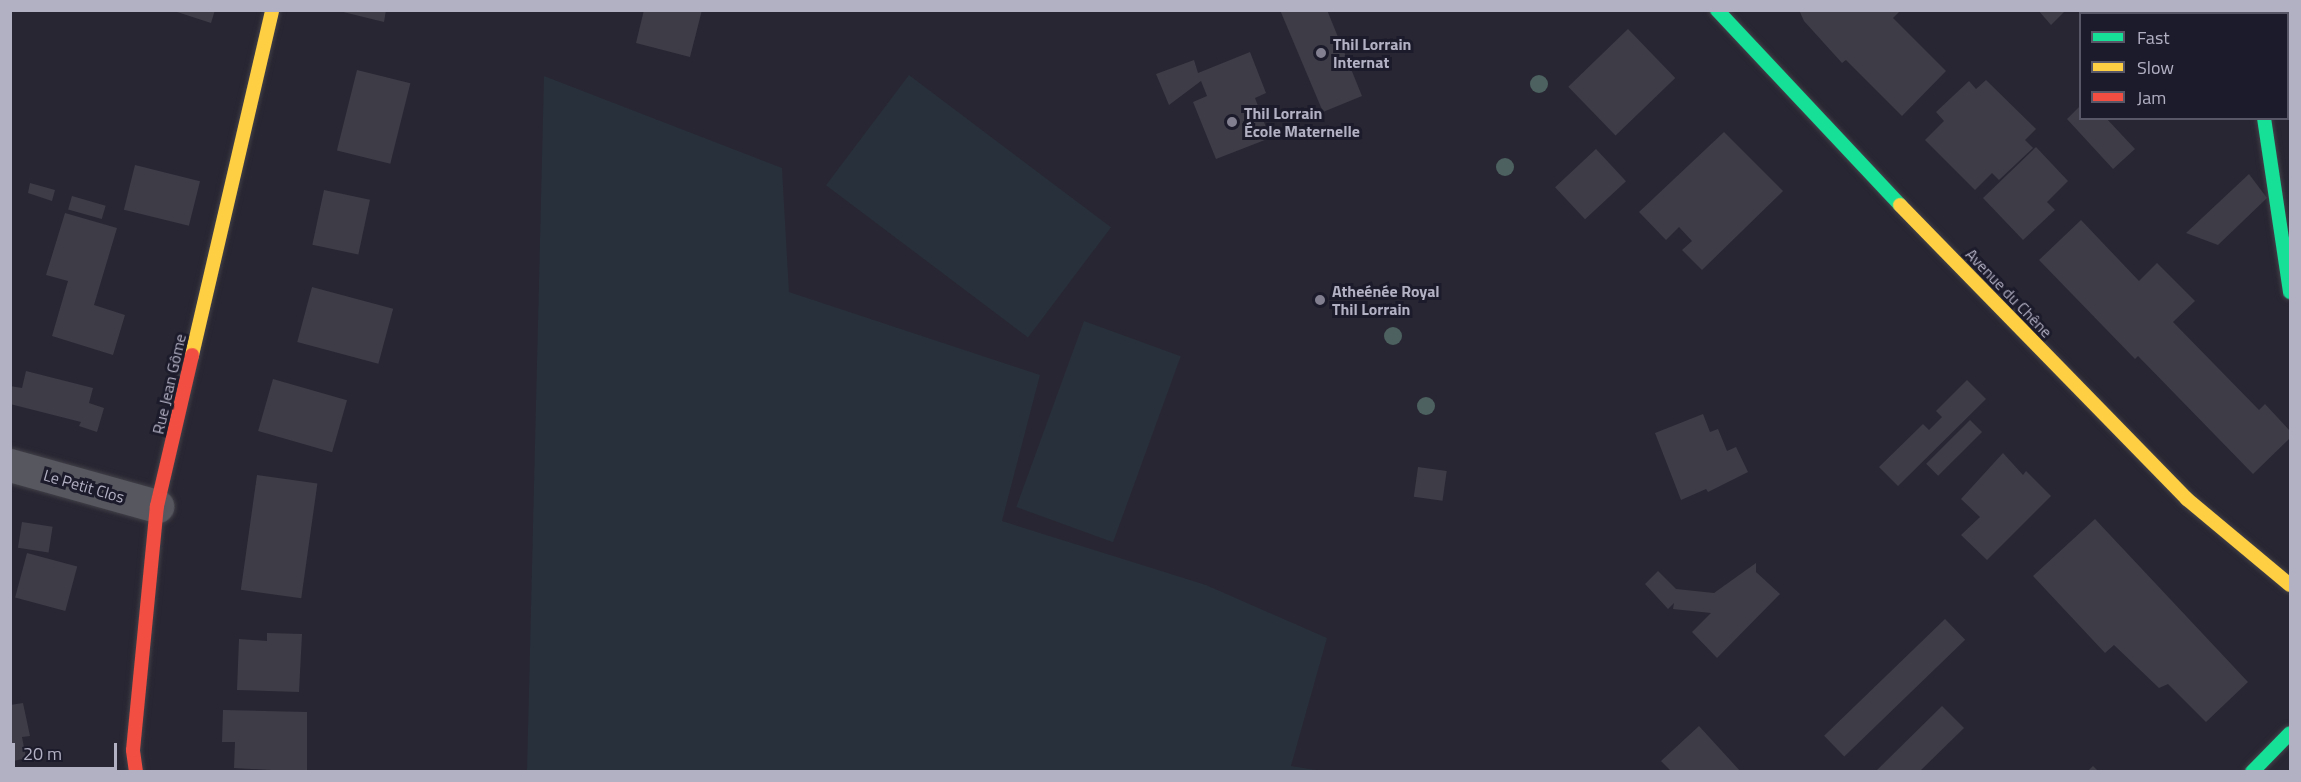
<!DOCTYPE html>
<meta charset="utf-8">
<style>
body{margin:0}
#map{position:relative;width:2301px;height:782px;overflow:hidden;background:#282632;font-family:"Titillium Web",sans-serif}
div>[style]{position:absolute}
.green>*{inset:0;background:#28303b;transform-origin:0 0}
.building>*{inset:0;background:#3d3c47;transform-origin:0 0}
.roads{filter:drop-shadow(0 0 2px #424149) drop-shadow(0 0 2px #424149)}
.street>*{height:33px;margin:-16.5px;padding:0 16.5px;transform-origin:16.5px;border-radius:16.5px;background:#575760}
.fast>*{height:14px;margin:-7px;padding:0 7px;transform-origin:7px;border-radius:7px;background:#16e098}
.slow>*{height:14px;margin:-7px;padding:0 7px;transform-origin:7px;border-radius:7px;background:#ffcf43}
.jam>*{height:14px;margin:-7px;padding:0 7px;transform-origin:7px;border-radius:7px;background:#f24e42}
.trees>*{width:18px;height:18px;margin:-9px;border-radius:50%;background:#4c6160}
.dots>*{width:16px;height:16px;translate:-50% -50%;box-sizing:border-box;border:3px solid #1c1b2b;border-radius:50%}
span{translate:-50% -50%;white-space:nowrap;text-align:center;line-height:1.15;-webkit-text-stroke:6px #1c1b2b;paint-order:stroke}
.poi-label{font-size:16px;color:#b2b0c3;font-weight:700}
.left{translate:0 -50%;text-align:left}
.street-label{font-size:16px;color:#b2b0c3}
.frame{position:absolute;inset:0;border:12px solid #b2b0c3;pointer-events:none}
.legend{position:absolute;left:2079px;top:12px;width:210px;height:108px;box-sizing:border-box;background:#1c1b2b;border:2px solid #585768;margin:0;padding:8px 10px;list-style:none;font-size:18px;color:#b2b0c3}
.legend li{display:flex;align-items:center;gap:12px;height:30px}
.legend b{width:30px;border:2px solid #585768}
.scale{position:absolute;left:12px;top:743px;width:105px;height:27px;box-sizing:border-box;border:3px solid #b2b0c3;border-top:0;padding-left:8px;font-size:18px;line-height:21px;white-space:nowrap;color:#b2b0c3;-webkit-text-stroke:4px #1c1b2b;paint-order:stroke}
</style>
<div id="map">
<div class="green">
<div style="left:909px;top:75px;width:253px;height:138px;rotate:37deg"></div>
<div style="clip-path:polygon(544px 76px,782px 168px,789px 292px,1040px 375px,1002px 521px,1206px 585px,1327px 638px,1291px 766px,1321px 771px,527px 771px)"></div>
<div style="left:1084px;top:321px;width:103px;height:198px;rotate:20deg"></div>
</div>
<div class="building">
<div style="clip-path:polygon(171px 10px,215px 10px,211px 23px)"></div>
<div style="clip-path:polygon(335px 10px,386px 10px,384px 22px)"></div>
<div style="clip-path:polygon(644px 10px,702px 10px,690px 57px,636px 43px)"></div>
<div style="clip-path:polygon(1280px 10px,1327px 10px,1362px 96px,1323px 112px)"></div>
<div style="clip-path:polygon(1799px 10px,1901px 10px,1893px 18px,1946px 71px,1902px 116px,1846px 60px,1842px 63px,1804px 21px)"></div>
<div style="clip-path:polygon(2038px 10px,2066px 10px,2051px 25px)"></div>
<div style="left:1628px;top:29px;width:68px;height:83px;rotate:46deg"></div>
<div style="clip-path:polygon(1250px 52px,1266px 93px,1255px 98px,1270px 138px,1216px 159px,1193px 102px,1207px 96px,1201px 81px,1169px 105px,1156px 74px,1194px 60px,1198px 73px)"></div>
<div style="left:357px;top:70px;width:55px;height:83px;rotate:14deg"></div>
<div style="clip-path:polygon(1986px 80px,2036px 129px,2025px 140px,2033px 148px,1999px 180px,1992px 173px,1975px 190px,1925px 140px,1944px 121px,1936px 112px,1969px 81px,1976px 89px)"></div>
<div style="clip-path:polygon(2080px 106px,2080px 118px,2106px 118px,2135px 149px,2113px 169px,2067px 119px)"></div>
<div style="clip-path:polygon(1724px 132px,1783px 191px,1702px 270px,1682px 250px,1692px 241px,1679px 227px,1666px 240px,1639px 212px)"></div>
<div style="clip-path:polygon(2036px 147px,2068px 181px,2047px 202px,2055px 210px,2023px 240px,1983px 198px)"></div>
<div style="left:1596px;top:149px;width:44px;height:56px;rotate:47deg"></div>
<div style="left:135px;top:165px;width:67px;height:46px;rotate:14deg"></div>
<div style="clip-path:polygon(2249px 174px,2267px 198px,2218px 245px,2186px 233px)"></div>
<div style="clip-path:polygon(30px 183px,55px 190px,52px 201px,28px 193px)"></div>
<div style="left:324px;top:190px;width:47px;height:56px;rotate:12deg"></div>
<div style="left:72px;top:196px;width:35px;height:14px;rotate:16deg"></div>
<div style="clip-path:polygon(65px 213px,117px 228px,94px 305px,125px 315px,113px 355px,52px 336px,68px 281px,46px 275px)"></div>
<div style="clip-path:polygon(2081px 220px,2139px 281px,2157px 263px,2195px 301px,2173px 322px,2259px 410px,2265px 404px,2290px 431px,2290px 438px,2253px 474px,2138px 356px,2135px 359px,2039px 260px)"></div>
<div style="left:312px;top:287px;width:84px;height:57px;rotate:15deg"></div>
<div style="clip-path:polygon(26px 371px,93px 388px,89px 403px,104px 408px,97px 432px,79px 426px,81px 422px,10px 404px,10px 386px,22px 388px)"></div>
<div style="left:273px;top:379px;width:77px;height:54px;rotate:16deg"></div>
<div style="clip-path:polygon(1967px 380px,1986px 399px,1898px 486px,1879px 467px,1923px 424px,1929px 430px,1942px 417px,1936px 411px)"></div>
<div style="clip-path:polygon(1703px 414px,1710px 432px,1718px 429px,1727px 451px,1736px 447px,1748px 472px,1708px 492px,1706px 489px,1681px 500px,1655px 433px)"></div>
<div style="left:1970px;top:420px;width:17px;height:62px;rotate:45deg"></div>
<div style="clip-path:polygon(2003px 453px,2023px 475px,2026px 471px,2051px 496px,1987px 560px,1961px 535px,1980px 517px,1961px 499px)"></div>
<div style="left:1418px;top:467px;width:29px;height:30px;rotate:8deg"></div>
<div style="left:257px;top:475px;width:61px;height:116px;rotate:8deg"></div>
<div style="clip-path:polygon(2095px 519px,2248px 682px,2206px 722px,2168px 684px,2159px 688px,2114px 645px,2105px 653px,2033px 576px)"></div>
<div style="left:22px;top:522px;width:31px;height:26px;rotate:9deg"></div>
<div style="left:27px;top:553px;width:52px;height:46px;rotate:15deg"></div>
<div style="clip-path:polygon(1756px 563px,1756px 572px,1780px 594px,1717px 658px,1692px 632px,1711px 613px,1673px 609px,1674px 603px,1668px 609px,1645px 584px,1658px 571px,1676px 589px,1714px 593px)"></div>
<div style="left:1945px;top:619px;width:29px;height:168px;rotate:46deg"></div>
<div style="clip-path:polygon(267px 633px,302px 634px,299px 692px,237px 690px,239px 639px,267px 641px)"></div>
<div style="clip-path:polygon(23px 703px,30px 736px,22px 737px,26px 758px,14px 761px,16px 772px,10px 772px,10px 705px)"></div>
<div style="clip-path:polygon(1942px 706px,1964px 728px,1919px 772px,1875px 772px)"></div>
<div style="clip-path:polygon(223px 710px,307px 712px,307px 772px,234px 768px,235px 742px,222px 742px)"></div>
<div style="clip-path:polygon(1699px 726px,1741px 772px,1668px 772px,1670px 770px,1661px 761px)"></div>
<div style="clip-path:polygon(2093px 766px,2099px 772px,2087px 772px)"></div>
</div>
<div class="roads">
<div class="street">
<div style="left:2245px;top:10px;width:4px;rotate:90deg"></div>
<div style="left:10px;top:465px;width:153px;rotate:15.6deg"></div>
</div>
<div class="fast">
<div style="left:1717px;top:10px;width:267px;rotate:46.8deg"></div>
<div style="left:2264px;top:118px;width:176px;rotate:81.5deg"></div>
<div style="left:2252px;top:772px;width:54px;rotate:-45.7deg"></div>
</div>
<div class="slow">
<div style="left:1900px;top:205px;width:411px;rotate:45.7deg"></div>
<div style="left:2187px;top:499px;width:134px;rotate:39.9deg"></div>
<div style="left:192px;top:355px;width:354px;rotate:-76.9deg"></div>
</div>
<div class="jam">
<div style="left:136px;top:772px;width:22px;rotate:-98deg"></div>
<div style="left:133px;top:750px;width:245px;rotate:-84.4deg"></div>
<div style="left:157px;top:506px;width:155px;rotate:-76.9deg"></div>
</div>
</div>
<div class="trees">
<div style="left:1539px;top:84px"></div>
<div style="left:1505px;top:167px"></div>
<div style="left:1393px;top:336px"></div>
<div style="left:1426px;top:406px"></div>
</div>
<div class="dots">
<div style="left:1321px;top:53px;background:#828090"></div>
<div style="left:1232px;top:122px;background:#828090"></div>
<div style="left:1320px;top:300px;background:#828090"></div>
</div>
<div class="poi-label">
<span class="left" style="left:1333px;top:53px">Thil Lorrain<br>Internat</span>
<span class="left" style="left:1244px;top:122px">Thil Lorrain<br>École Maternelle</span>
<span class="left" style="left:1332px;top:300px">Atheénée Royal<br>Thil Lorrain</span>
</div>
<div class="street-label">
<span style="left:2009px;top:293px;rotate:46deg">Avenue du Chêne</span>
<span style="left:169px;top:384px;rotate:-77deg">Rue Jean Gôme</span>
<span style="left:84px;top:486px;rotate:16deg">Le Petit Clos</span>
</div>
<div class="frame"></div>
<ul class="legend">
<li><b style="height:8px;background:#16e098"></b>Fast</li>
<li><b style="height:8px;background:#ffcf43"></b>Slow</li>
<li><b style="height:8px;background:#f24e42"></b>Jam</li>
</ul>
<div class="scale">20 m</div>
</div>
